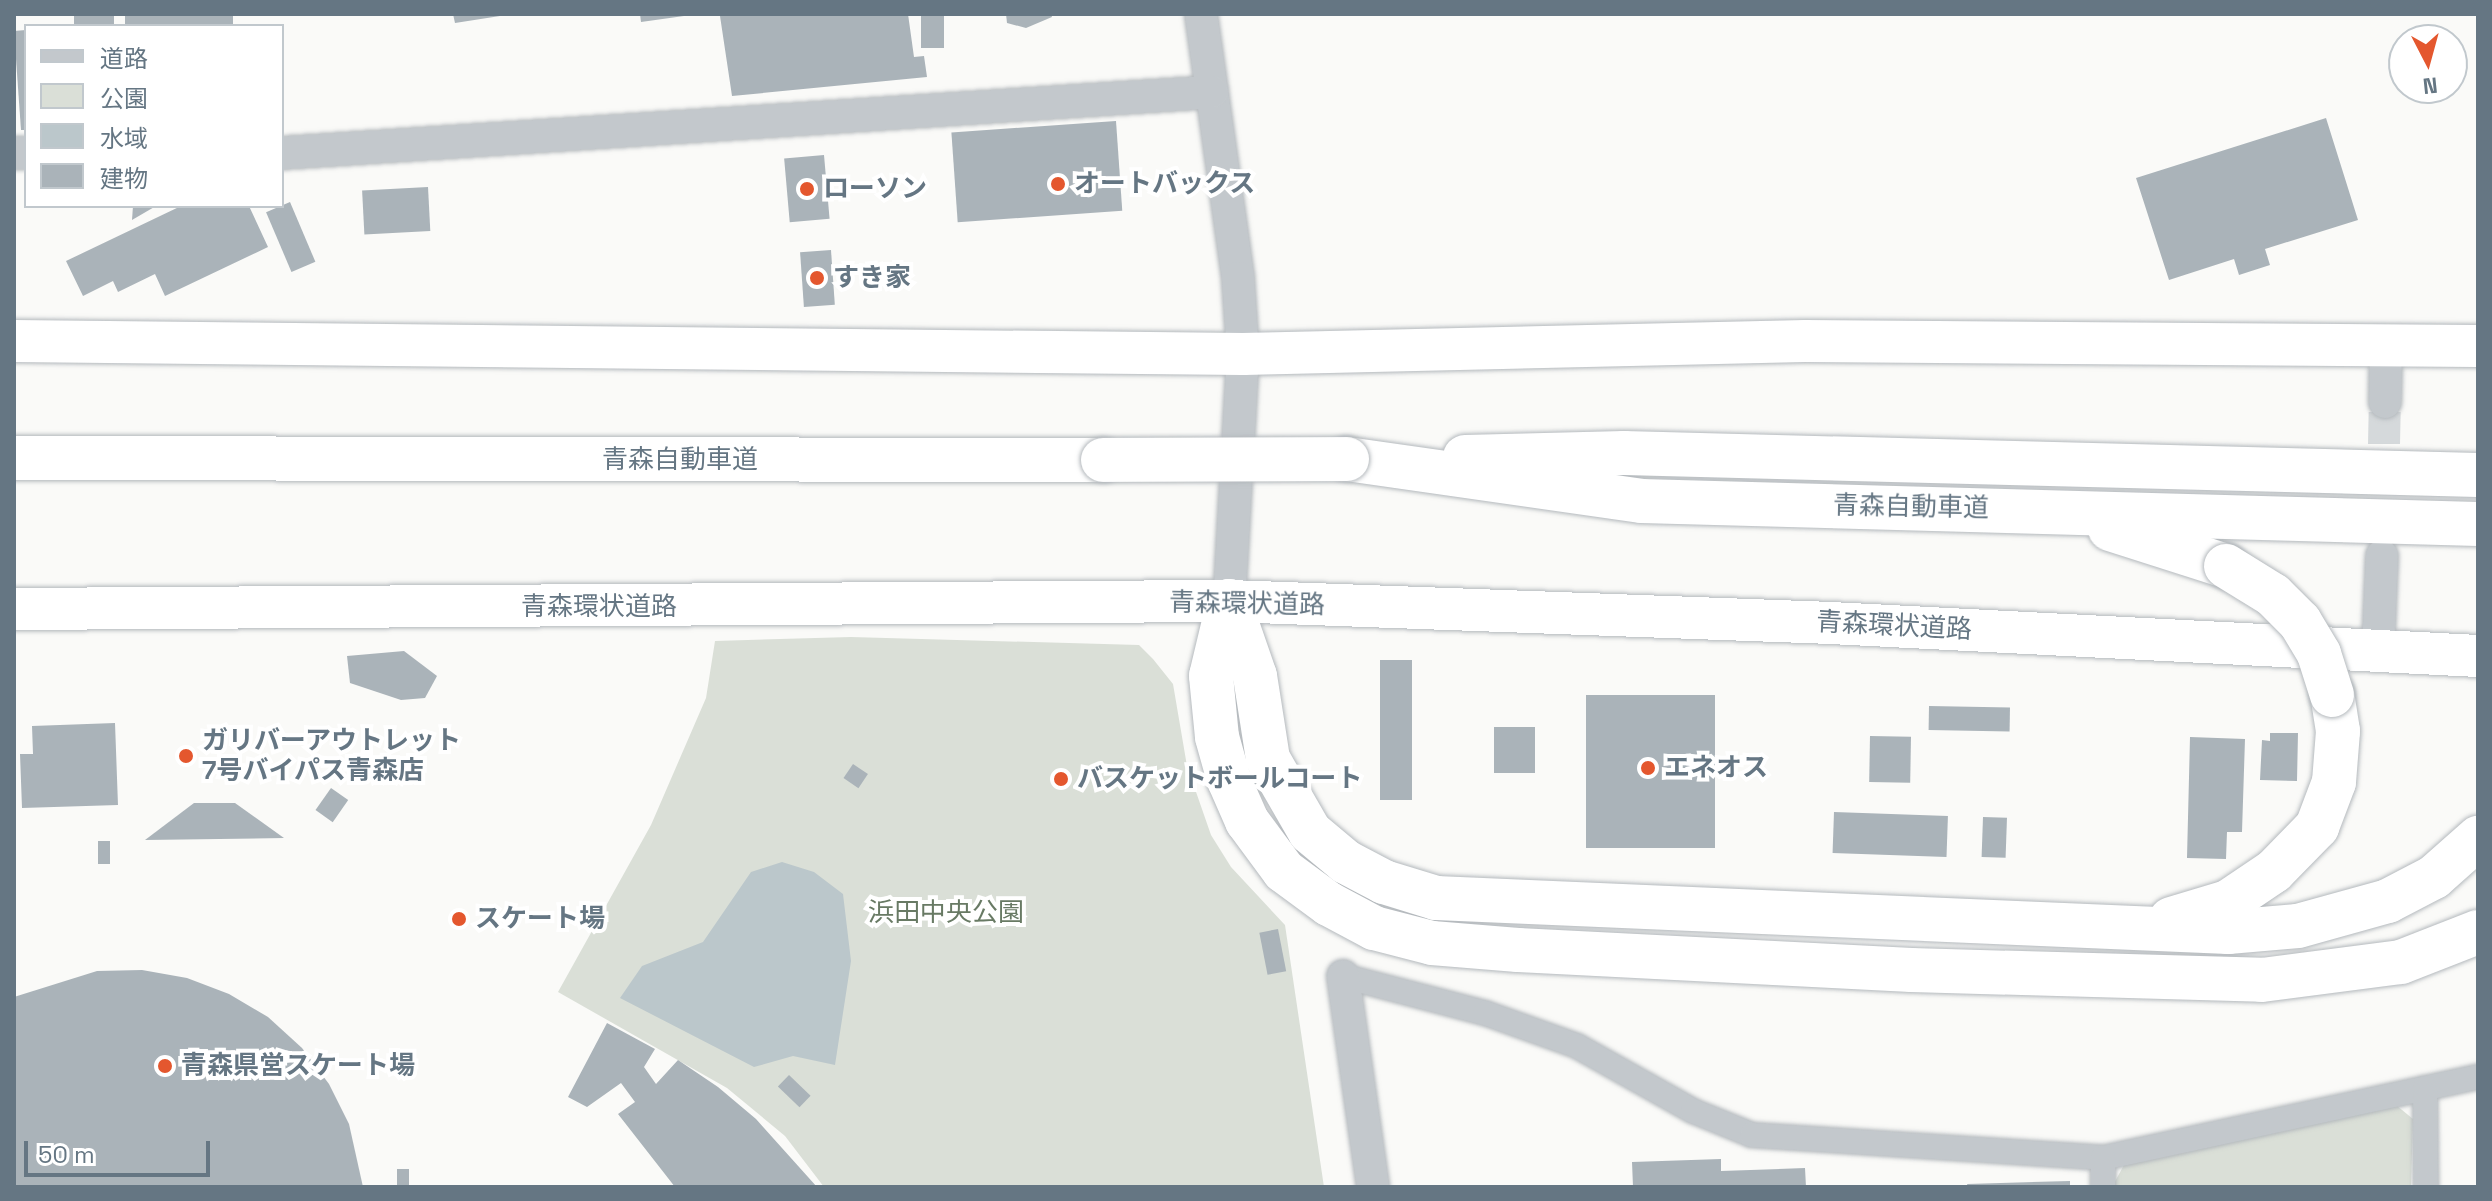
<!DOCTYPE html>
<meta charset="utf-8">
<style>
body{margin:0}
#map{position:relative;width:2492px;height:1201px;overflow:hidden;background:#fafaf8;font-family:"Space Grotesk","Noto Sans JP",sans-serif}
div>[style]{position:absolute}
.green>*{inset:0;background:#dadfd7}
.water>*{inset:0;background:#bbc7cb}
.building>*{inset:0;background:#aab3b9;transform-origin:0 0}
.tertiary-tunnel>*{height:32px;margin-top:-16px;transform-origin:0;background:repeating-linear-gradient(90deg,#d5d9db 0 32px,transparent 0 48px)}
.roads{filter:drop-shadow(0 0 2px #b4b9bd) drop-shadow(0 0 2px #b4b9bd)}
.minor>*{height:24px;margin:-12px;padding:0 12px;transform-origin:12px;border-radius:12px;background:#c3c8cc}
.tertiary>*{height:32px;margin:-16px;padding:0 16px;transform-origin:16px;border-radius:16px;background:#c3c8cc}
.trunk>*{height:42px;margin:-21px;padding:0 21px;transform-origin:21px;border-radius:21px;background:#fff}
.motorway>*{height:44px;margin:-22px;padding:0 22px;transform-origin:22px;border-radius:22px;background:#fff}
.bridges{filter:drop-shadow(0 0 2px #b4b9bd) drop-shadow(0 0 2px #b4b9bd)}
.motorway-bridge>*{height:44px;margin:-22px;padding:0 22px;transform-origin:22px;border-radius:22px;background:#fff}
.dots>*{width:22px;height:22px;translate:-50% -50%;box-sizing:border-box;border:4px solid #fff;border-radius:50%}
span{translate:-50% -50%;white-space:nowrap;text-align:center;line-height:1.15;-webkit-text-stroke:8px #fff;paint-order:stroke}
.poi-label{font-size:26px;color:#657683;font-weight:700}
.left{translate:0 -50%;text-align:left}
.street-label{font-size:26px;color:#657683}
.park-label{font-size:26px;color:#687a64}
.frame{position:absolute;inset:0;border:16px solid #657683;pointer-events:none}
.legend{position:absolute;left:24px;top:24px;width:260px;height:184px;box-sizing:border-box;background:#fff;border:2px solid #c1c8cd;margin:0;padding:10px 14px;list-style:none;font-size:24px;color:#657683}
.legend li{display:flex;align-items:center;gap:16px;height:40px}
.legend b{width:40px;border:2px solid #c1c8cd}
.north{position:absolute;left:2388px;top:24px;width:80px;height:80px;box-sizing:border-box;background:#fff;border:2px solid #c1c8cd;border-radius:50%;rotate:174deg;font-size:22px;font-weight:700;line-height:32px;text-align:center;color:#657683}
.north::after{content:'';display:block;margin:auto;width:28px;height:36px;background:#e4572e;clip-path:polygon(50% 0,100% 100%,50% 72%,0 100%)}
.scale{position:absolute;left:24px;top:1141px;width:186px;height:36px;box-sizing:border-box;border:4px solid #657683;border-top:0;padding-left:10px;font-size:24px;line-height:28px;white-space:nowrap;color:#657683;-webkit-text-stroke:6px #fff;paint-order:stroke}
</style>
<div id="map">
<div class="green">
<div style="clip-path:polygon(851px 637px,1139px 645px,1153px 659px,1173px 684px,1187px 766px,1211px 835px,1231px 867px,1285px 925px,1324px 1187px,824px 1187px,785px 1136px,727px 1088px,558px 992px,651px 825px,706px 698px,715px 641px)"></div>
<div style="clip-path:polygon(2396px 1105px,2413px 1119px,2411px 1187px,2112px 1187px,2124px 1165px)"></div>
</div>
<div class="water">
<div style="clip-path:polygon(782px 862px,814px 872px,843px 894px,851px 961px,835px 1065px,793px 1056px,754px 1067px,620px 998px,642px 966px,703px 942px,751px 872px)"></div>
</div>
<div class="building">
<div style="left:74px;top:14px;width:40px;height:12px"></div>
<div style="left:125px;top:14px;width:108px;height:12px"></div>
<div style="clip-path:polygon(453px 14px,499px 14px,500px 16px,455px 23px)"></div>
<div style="clip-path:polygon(640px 14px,684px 14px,684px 16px,641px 22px)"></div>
<div style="clip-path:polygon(908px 14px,914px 57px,924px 56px,927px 77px,732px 96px,720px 16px)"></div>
<div style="left:921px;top:14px;width:23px;height:34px"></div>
<div style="clip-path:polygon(1006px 14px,1051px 14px,1052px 17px,1026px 28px,1007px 23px)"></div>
<div style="clip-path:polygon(26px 30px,26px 130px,21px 130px,14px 31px)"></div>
<div style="clip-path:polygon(2326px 118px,2358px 220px,2265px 249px,2270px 265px,2239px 275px,2234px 259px,2169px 280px,2136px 178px)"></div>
<div style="left:1116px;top:121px;width:90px;height:165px;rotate:86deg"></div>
<div style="left:824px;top:155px;width:64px;height:40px;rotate:85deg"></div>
<div style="left:428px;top:187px;width:44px;height:66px;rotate:87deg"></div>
<div style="left:290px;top:202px;width:65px;height:26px;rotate:67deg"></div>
<div style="clip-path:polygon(133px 206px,156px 206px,132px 220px)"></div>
<div style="clip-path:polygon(181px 206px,249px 206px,268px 247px,165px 296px,155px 274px,118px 292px,113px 281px,83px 296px,66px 261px)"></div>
<div style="left:831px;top:250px;width:55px;height:31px;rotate:86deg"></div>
<div style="clip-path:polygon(404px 651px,437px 676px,425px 698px,401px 700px,350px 683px,347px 656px)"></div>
<div style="left:1412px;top:660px;width:140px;height:32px;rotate:90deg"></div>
<div style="left:1715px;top:695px;width:153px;height:129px;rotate:90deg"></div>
<div style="left:1929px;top:706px;width:81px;height:24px;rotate:1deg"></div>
<div style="clip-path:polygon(115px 723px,118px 805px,22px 808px,20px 754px,33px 754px,32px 726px)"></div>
<div style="left:1494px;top:727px;width:41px;height:46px"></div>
<div style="clip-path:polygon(2270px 733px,2298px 733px,2297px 781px,2260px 780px,2262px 740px,2270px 741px)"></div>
<div style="left:1870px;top:736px;width:41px;height:46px;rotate:1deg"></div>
<div style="clip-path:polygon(2190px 737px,2245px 739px,2242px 832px,2227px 832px,2226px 859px,2187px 858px)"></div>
<div style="left:853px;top:764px;width:18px;height:17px;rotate:34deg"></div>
<div style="left:331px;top:788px;width:21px;height:27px;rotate:35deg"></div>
<div style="clip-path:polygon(194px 803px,235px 803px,284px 838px,145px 840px)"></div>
<div style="left:1834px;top:812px;width:114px;height:41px;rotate:2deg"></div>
<div style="left:1983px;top:817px;width:24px;height:40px;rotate:2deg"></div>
<div style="left:98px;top:841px;width:12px;height:23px"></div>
<div style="left:1278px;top:929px;width:43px;height:19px;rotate:79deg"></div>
<div style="clip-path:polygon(142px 970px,187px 978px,229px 994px,268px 1017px,302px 1048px,329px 1084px,349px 1124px,363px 1187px,14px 1187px,14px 997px,97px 971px)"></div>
<div style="clip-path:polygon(607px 1023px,655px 1049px,644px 1067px,656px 1084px,678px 1060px,718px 1087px,756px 1119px,817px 1187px,675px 1187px,618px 1114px,635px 1102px,621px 1083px,587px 1107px,568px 1097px)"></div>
<div style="left:789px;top:1075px;width:30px;height:16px;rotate:44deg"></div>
<div style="clip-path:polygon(1721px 1159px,1721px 1171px,1805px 1168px,1806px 1187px,1633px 1187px,1632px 1162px)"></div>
<div style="left:397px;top:1169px;width:12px;height:16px"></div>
<div style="clip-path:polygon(2070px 1181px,2070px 1187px,1968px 1187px,1967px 1184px)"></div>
</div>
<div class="tertiary-tunnel">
<div style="left:2382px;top:540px;width:138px;rotate:-88.8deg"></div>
</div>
<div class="roads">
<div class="minor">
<div style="left:1343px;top:976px;width:147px;rotate:14.6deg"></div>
<div style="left:1485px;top:1013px;width:98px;rotate:19.7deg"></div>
<div style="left:1577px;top:1046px;width:133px;rotate:29.3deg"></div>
<div style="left:1693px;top:1111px;width:64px;rotate:22.1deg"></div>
<div style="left:1752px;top:1135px;width:352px;rotate:3.7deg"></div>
<div style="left:2103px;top:1158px;width:384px;rotate:-12.2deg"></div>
<div style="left:2425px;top:1088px;width:99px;rotate:89.4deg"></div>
<div style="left:2103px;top:1158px;width:29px;rotate:90deg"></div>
</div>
<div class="tertiary">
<div style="left:1201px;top:14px;width:267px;rotate:82deg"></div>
<div style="left:1238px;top:278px;width:76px;rotate:86.2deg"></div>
<div style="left:1243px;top:354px;width:247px;rotate:93.2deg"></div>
<div style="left:14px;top:153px;width:12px"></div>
<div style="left:282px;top:153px;width:932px;rotate:-3.75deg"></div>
<div style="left:2385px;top:402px;width:58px;rotate:-89deg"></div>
<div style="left:2378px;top:650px;width:94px;rotate:-87.6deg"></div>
<div style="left:1343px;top:976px;width:213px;rotate:81.9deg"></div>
</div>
<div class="trunk">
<div style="left:14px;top:341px;width:1229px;rotate:0.61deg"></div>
<div style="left:1243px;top:354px;width:562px;rotate:-1.33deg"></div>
<div style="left:1805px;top:341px;width:673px;rotate:0.43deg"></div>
<div style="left:14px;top:609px;width:1215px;rotate:-0.38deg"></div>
<div style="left:1229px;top:601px;width:602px;rotate:2.09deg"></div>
<div style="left:1831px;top:623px;width:648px;rotate:2.92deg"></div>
</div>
<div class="motorway">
<div style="left:1465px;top:457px;width:159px;rotate:-1.4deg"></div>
<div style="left:1624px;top:453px;width:854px;rotate:1.48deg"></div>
<div style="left:14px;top:458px;width:1089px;rotate:0.11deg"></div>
<div style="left:1347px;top:459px;width:297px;rotate:8.1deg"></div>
<div style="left:1641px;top:501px;width:837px;rotate:1.57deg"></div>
<div style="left:2110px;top:529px;width:122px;rotate:17.7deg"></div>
<div style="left:1229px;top:601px;width:77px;rotate:103.5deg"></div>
<div style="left:1211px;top:676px;width:61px;rotate:84.4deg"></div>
<div style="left:1217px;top:737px;width:45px;rotate:74.4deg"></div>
<div style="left:1229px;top:780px;width:45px;rotate:66.3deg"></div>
<div style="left:1247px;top:821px;width:62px;rotate:53.5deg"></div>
<div style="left:1284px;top:871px;width:56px;rotate:36.3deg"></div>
<div style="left:1329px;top:904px;width:51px;rotate:28.1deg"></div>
<div style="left:1374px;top:928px;width:60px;rotate:14.5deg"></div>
<div style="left:1432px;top:943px;width:86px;rotate:4.7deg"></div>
<div style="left:1518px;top:950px;width:394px;rotate:2.9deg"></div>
<div style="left:1911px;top:970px;width:351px;rotate:1.6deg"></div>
<div style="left:2262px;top:980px;width:140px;rotate:-7.4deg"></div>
<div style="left:2401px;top:962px;width:83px;rotate:-21.3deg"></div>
<div style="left:1229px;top:601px;width:79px;rotate:70.9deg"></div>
<div style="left:1255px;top:676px;width:84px;rotate:81.1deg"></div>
<div style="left:1268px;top:759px;width:84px;rotate:60.1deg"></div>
<div style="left:1310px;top:832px;width:47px;rotate:39.8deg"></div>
<div style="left:1346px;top:862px;width:43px;rotate:27.8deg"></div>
<div style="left:1384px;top:882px;width:54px;rotate:17.1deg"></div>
<div style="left:1436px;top:898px;width:793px;rotate:2.46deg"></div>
<div style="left:2228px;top:932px;width:70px;rotate:-4.9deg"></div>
<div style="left:2298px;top:926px;width:93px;rotate:-15.5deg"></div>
<div style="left:2388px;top:901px;width:52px;rotate:-27.6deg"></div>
<div style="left:2434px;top:877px;width:59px;rotate:-41.6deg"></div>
<div style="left:2171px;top:919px;width:59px;rotate:-16.6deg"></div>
<div style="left:2228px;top:902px;width:55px;rotate:-34deg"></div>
<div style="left:2274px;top:871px;width:62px;rotate:-45.7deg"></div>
<div style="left:2317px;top:827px;width:48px;rotate:-69.3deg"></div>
<div style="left:2334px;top:782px;width:51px;rotate:-85.5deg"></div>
<div style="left:2338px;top:731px;width:36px;rotate:-99deg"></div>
</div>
</div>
<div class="bridges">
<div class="motorway-bridge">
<div style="left:1103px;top:460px;width:244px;rotate:-0.2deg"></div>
<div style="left:2226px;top:566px;width:55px;rotate:31.7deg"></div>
<div style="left:2273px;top:595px;width:38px;rotate:45deg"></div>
<div style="left:2300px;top:622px;width:37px;rotate:59deg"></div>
<div style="left:2319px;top:654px;width:43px;rotate:72.4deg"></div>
</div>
</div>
<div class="dots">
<div style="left:1058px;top:184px;background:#e4572e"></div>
<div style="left:807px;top:189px;background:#e4572e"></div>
<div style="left:817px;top:278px;background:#e4572e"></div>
<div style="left:186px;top:756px;background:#e4572e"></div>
<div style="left:1648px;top:768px;background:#e4572e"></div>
<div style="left:1061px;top:779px;background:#e4572e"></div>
<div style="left:459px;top:919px;background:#e4572e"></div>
<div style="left:165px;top:1066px;background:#e4572e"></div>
</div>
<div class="poi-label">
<span class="left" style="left:1074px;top:184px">オートバックス</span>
<span class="left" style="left:823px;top:189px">ローソン</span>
<span class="left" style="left:833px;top:278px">すき家</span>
<span class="left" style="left:202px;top:756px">ガリバーアウトレット<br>7号バイパス青森店</span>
<span class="left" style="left:1664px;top:768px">エネオス</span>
<span class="left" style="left:1077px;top:779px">バスケットボールコート</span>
<span class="left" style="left:475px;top:919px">スケート場</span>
<span class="left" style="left:181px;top:1066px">青森県営スケート場</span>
</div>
<div class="street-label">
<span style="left:680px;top:460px">青森自動車道</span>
<span style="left:1911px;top:507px;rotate:1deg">青森自動車道</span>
<span style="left:1247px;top:604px;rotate:1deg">青森環状道路</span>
<span style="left:599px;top:607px">青森環状道路</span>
<span style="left:1894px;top:626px;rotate:3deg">青森環状道路</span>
</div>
<div class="park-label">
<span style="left:946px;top:913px">浜田中央公園</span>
</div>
<div class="frame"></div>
<ul class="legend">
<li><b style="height:10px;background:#c3c8cc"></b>道路</li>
<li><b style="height:22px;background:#dadfd7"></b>公園</li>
<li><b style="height:22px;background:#bbc7cb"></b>水域</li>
<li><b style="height:22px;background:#aab3b9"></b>建物</li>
</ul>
<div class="north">N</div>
<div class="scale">50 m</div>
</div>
